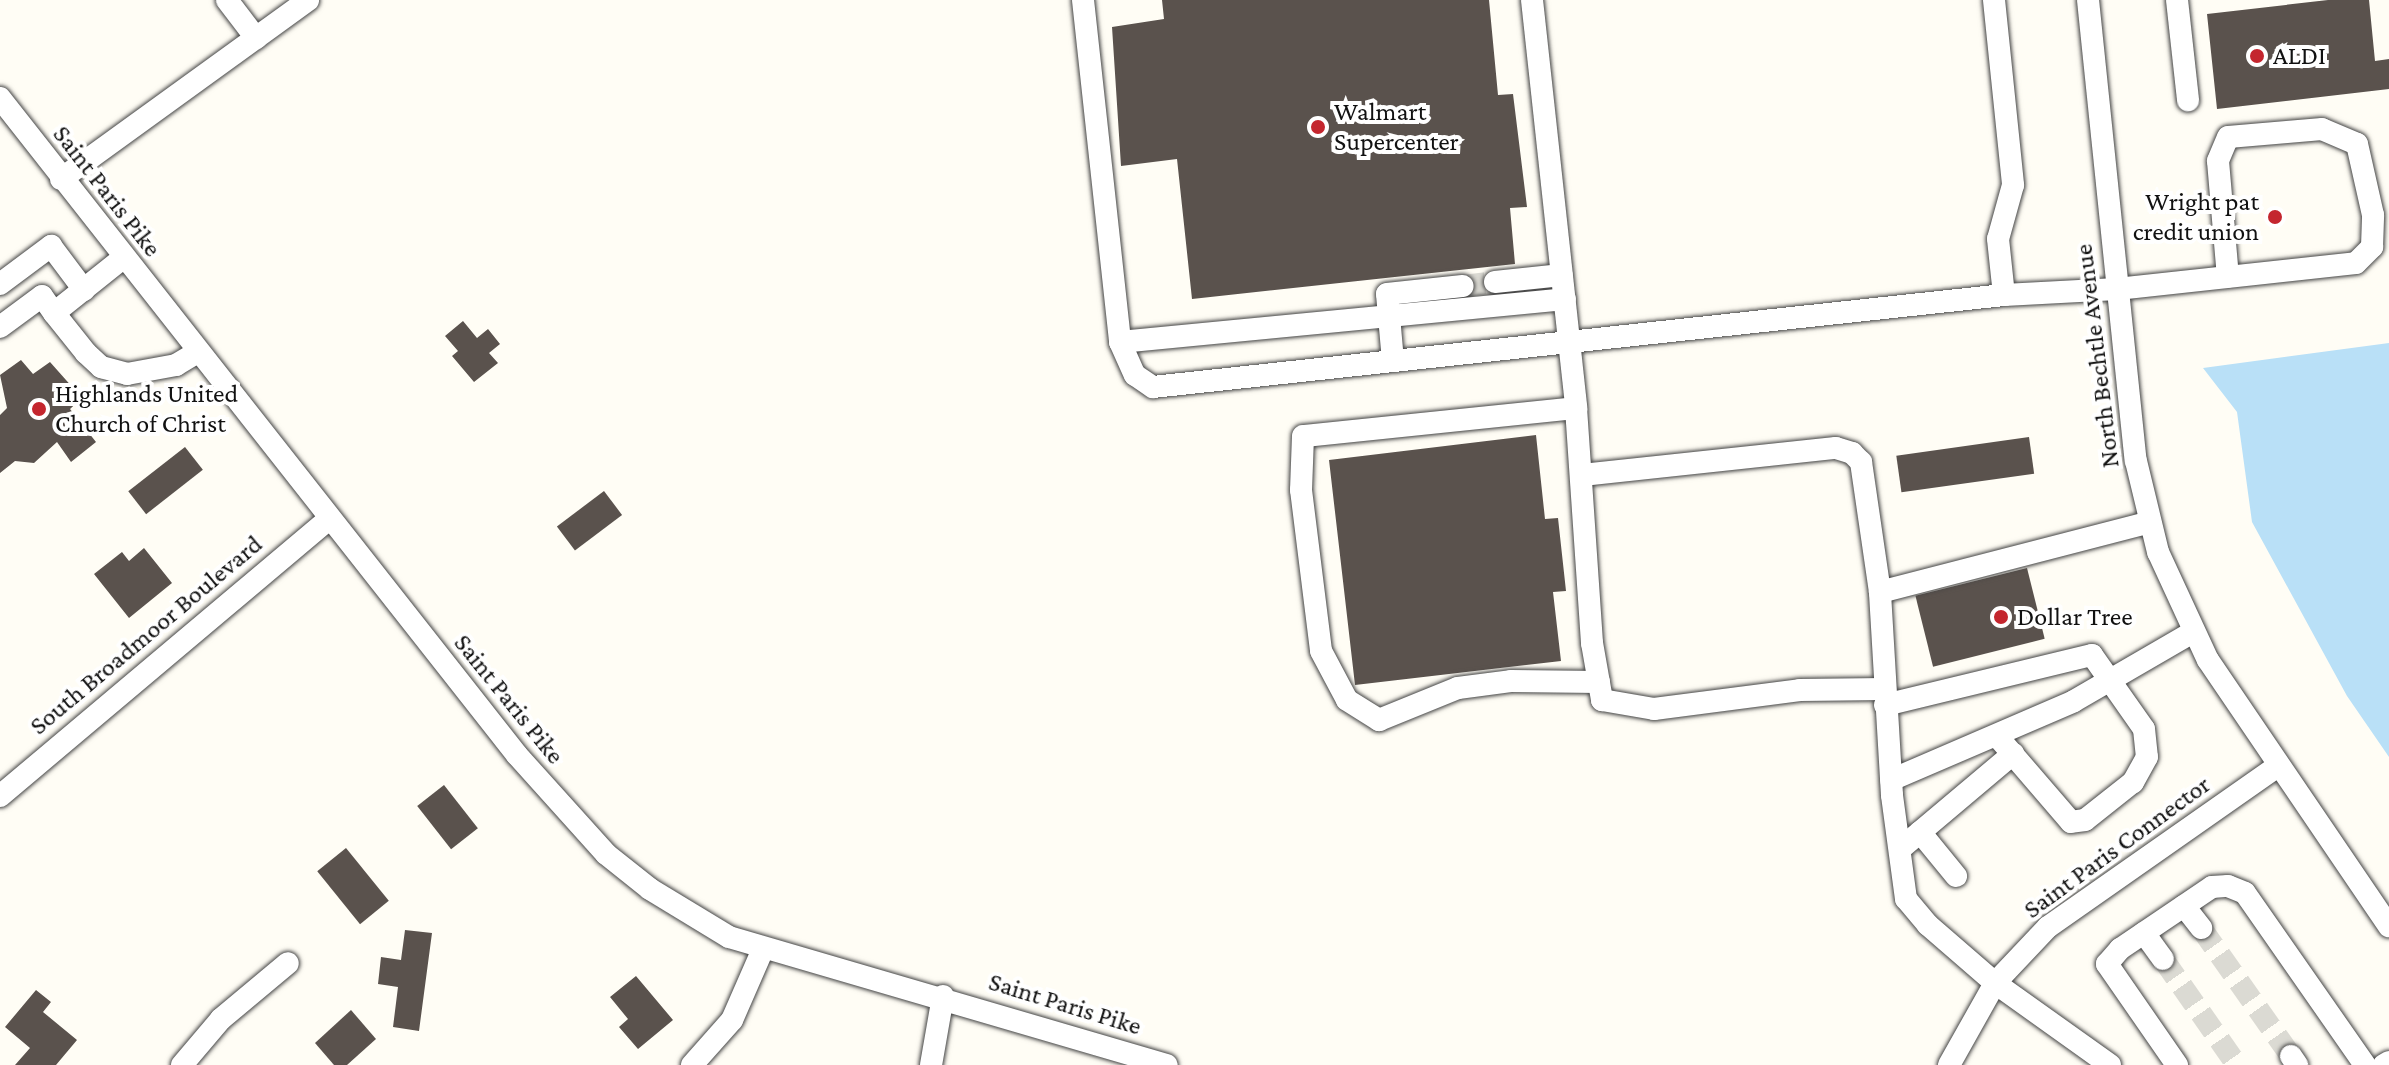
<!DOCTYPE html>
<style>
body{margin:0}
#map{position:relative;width:2389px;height:1065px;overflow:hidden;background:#fffdf5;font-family:"Crimson Pro",serif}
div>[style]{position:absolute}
.water>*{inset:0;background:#b9e0f7}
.building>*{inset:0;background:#5a524d;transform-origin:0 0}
.minor-tunnel>*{height:22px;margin-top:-11px;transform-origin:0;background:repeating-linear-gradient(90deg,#dbdad3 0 22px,transparent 0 33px)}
.roads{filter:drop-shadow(0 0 2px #444) drop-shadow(0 0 2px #444)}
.minor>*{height:22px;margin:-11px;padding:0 11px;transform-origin:11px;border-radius:11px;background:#fff}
.dots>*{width:22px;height:22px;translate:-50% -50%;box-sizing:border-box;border:4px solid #fff;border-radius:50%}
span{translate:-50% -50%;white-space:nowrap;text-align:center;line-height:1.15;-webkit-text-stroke:8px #fff;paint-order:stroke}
.poi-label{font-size:26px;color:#111}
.left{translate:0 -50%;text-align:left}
.right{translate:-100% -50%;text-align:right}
.street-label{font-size:26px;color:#111}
</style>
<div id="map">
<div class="water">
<div style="clip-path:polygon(2389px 343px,2389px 757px,2347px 696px,2252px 522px,2237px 412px,2203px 368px)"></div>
</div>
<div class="building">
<div style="clip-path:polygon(1162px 0,1489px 0,1498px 95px,1513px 94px,1527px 207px,1510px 208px,1515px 264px,1192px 299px,1177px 159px,1121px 166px,1112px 27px,1164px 19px)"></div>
<div style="clip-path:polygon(2328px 0,2369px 0,2375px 61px,2389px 59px,2389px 89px,2217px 109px,2207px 14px)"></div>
<div style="clip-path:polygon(463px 321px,477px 338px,488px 329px,500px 344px,489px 353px,498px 363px,474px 382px,452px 356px,458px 351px,445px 336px)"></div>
<div style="clip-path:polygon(21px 360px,33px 374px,50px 362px,82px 398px,70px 409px,96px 442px,71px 462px,57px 442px,34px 463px,15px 461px,0 473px,0 415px,7px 408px,0 375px)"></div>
<div style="clip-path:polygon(1536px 435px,1545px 519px,1558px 518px,1566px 591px,1553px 592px,1561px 661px,1355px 685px,1329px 460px)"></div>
<div style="left:2029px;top:437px;width:37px;height:134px;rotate:82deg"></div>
<div style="left:185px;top:447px;width:29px;height:72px;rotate:52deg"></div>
<div style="left:604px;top:491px;width:30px;height:59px;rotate:53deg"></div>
<div style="clip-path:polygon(144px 548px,172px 583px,129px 618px,94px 574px,122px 552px,129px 561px)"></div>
<div style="left:2027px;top:568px;width:73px;height:115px;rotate:76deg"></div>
<div style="left:444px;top:785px;width:55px;height:34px;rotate:52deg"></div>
<div style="left:346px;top:848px;width:68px;height:37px;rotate:51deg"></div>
<div style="clip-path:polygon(405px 930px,432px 933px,419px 1031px,393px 1027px,398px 987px,378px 984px,381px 957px,401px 960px)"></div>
<div style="clip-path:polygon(636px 976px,673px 1020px,638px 1049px,619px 1027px,628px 1019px,610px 997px)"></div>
<div style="clip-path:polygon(36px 990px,51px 1002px,43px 1012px,77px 1040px,56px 1065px,15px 1065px,30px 1048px,5px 1027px)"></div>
<div style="clip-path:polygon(351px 1010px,376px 1039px,347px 1065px,334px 1065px,315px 1043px)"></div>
</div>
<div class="minor-tunnel">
<div style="left:1463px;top:286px;width:32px;rotate:-7deg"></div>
<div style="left:2201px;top:928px;width:156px;rotate:54.9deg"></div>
<div style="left:2163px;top:959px;width:129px;rotate:55.1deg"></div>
</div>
<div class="roads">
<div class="minor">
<div style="left:227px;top:0;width:48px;rotate:52.7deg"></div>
<div style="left:1083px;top:0;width:344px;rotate:83.8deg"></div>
<div style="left:1120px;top:342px;width:36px;rotate:66deg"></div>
<div style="left:1135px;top:375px;width:22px;rotate:34deg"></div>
<div style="left:1153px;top:387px;width:856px;rotate:-6.17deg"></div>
<div style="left:2004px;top:295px;width:113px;rotate:-3deg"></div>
<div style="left:2117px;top:289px;width:240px;rotate:-6.2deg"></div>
<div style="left:2356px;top:263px;width:23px;rotate:-45deg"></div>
<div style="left:2372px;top:247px;width:32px;rotate:-88deg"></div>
<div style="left:2373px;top:215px;width:73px;rotate:-102.7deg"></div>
<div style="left:2357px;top:144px;width:38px;rotate:-157deg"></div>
<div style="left:2322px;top:129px;width:94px;rotate:175.1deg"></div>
<div style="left:2228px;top:137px;width:26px;rotate:113deg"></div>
<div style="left:2218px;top:161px;width:116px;rotate:85.1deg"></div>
<div style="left:1532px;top:0;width:410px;rotate:83.8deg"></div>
<div style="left:1576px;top:408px;width:236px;rotate:86.1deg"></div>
<div style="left:1592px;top:643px;width:58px;rotate:80deg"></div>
<div style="left:1602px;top:700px;width:53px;rotate:9.8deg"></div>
<div style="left:1654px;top:709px;width:147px;rotate:-7.4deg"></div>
<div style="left:1800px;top:690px;width:84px;rotate:-0.7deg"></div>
<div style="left:1994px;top:0;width:186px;rotate:84.1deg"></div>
<div style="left:2013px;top:185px;width:56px;rotate:105.5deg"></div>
<div style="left:1998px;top:239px;width:56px;rotate:83.9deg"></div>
<div style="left:2088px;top:0;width:463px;rotate:84.1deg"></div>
<div style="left:2136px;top:461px;width:94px;rotate:76.4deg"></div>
<div style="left:2158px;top:552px;width:119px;rotate:65.2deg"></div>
<div style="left:2208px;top:660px;width:322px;rotate:55.8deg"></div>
<div style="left:2177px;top:0;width:101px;rotate:83.7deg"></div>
<div style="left:0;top:98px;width:836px;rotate:51.8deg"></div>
<div style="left:517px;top:755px;width:133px;rotate:48deg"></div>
<div style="left:606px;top:854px;width:56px;rotate:38.5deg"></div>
<div style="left:650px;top:889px;width:92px;rotate:31.3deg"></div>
<div style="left:729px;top:937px;width:456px;rotate:16.3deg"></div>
<div style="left:61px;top:179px;width:305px;rotate:-35.9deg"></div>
<div style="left:123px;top:258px;width:88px;rotate:141.4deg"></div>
<div style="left:54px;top:313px;width:51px;rotate:51.3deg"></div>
<div style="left:86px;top:353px;width:21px;rotate:43deg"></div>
<div style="left:101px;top:367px;width:27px;rotate:15deg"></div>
<div style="left:127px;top:374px;width:50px;rotate:-10.4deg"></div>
<div style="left:176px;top:365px;width:26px;rotate:-31deg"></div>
<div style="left:1495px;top:282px;width:67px;rotate:-6deg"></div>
<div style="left:0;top:284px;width:64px;rotate:-36.7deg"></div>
<div style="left:51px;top:246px;width:55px;rotate:53.1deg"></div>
<div style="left:0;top:327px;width:52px;rotate:-36.4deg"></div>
<div style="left:42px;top:296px;width:21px;rotate:55deg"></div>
<div style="left:1120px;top:342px;width:447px;rotate:-5.5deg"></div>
<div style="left:1393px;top:361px;width:67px;rotate:-95.1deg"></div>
<div style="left:1387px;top:294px;width:76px;rotate:-6deg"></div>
<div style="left:1576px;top:408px;width:274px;rotate:174.1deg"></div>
<div style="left:1303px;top:436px;width:54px;rotate:92.1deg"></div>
<div style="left:1301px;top:490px;width:162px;rotate:82.9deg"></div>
<div style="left:1321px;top:651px;width:55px;rotate:62deg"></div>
<div style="left:1347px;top:700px;width:38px;rotate:32deg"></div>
<div style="left:1379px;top:720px;width:85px;rotate:-22.1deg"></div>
<div style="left:1458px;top:688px;width:53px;rotate:-7.5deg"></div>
<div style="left:1511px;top:681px;width:88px;rotate:0.7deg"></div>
<div style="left:1582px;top:475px;width:255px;rotate:-6.1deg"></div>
<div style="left:1836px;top:448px;width:17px;rotate:17deg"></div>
<div style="left:1852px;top:453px;width:13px;rotate:45deg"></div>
<div style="left:1861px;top:462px;width:131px;rotate:81.7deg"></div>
<div style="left:1885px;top:705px;width:213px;rotate:-13.6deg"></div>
<div style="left:2092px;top:655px;width:90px;rotate:54.9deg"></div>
<div style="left:2144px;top:729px;width:28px;rotate:84deg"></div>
<div style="left:2147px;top:757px;width:29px;rotate:119deg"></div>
<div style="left:2133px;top:782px;width:61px;rotate:141.6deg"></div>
<div style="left:2085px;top:820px;width:14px;rotate:172deg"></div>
<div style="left:2071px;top:822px;width:112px;rotate:-130.7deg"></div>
<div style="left:1891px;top:780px;width:199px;rotate:-23.3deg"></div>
<div style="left:2074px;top:701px;width:138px;rotate:-30.1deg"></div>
<div style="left:0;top:796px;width:431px;rotate:-40.1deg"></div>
<div style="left:1920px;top:832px;width:57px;rotate:50.7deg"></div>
<div style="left:1900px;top:849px;width:148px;rotate:-40.1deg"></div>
<div style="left:2184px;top:906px;width:28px;rotate:52deg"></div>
<div style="left:2144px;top:933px;width:32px;rotate:54deg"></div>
<div style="left:2291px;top:1056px;width:11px;rotate:56deg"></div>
<div style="left:182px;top:1065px;width:60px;rotate:-49.7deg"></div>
<div style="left:221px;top:1019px;width:87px;rotate:-39.9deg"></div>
<div style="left:692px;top:1065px;width:60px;rotate:-48.4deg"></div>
<div style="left:732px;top:1020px;width:77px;rotate:-66.4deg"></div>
<div style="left:931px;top:1065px;width:70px;rotate:-80.1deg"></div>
<div style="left:1949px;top:1065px;width:94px;rotate:-60.7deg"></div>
<div style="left:1995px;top:983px;width:77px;rotate:-46.6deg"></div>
<div style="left:2048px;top:927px;width:281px;rotate:-35deg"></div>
<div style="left:2110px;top:1065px;width:141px;rotate:-144.5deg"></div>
<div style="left:1995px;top:983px;width:89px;rotate:-139.1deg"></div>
<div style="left:1928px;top:925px;width:34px;rotate:-130deg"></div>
<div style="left:1906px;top:899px;width:105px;rotate:-97.7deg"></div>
<div style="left:1892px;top:795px;width:203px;rotate:-93.4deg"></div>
<div style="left:1880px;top:592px;width:279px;rotate:-14.5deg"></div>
<div style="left:2177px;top:1065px;width:123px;rotate:-124.7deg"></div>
<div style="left:2107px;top:964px;width:20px;rotate:-49deg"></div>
<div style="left:2120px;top:949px;width:111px;rotate:-34deg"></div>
<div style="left:2212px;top:887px;width:16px;rotate:-4deg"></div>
<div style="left:2228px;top:886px;width:18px;rotate:22deg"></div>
<div style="left:2245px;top:893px;width:210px;rotate:55.1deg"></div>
<div style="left:2384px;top:1065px;width:6px;rotate:-31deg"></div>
</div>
</div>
<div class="dots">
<div style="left:2257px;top:56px;background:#c4262e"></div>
<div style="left:1318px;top:127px;background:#c4262e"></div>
<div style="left:2275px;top:217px;background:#c4262e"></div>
<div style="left:39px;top:409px;background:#c4262e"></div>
<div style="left:2001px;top:617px;background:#c4262e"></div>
</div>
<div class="poi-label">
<span class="left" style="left:2273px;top:56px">ALDI</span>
<span class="left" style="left:1334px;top:127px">Walmart<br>Supercenter</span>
<span class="right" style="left:2259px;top:217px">Wright pat<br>credit union</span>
<span class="left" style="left:55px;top:409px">Highlands United<br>Church of Christ</span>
<span class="left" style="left:2017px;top:617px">Dollar Tree</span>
</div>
<div class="street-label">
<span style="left:107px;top:191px;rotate:52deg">Saint Paris Pike</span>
<span style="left:2097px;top:356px;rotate:-97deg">North Bechtle Avenue</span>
<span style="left:146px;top:635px;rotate:-40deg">South Broadmoor Boulevard</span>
<span style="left:509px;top:699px;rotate:51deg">Saint Paris Pike</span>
<span style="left:2117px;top:847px;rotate:-36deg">Saint Paris Connector</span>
<span style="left:1065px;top:1004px;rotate:17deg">Saint Paris Pike</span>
</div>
</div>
